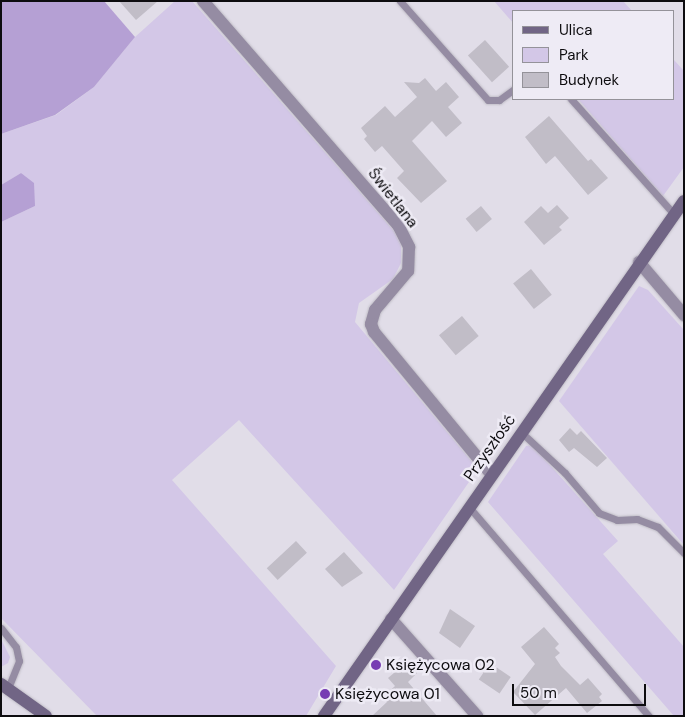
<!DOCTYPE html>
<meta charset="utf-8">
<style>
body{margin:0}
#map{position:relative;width:685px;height:717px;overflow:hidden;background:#e1dde8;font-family:"DM Sans",sans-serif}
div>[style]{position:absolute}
.green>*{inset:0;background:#d3c7e7}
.forest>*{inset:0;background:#b5a0d4}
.building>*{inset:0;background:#c1bdc7;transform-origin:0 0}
.roads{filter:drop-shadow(0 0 1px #bfbcc5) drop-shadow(0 0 1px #bfbcc5)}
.lane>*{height:7px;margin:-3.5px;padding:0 3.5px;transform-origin:3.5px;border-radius:3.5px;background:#958ca3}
.street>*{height:12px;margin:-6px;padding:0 6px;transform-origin:6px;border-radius:6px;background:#958ca3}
.secondary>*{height:12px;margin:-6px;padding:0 6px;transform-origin:6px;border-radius:6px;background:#716585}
.dots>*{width:14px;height:14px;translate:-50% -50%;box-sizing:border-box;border:2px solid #eeebf5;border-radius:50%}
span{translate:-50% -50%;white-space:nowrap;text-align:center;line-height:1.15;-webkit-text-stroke:5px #eeebf5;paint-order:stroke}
.street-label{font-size:16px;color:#0d0c0f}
.poi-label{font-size:16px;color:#0d0c0f}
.left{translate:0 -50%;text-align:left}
.frame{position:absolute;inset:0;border:2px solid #0d0c0f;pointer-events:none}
.legend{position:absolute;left:512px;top:10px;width:162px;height:90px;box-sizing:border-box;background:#eeebf5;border:1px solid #949299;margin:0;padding:6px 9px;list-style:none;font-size:15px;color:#0d0c0f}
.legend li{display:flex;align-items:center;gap:10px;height:25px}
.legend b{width:25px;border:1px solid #949299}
.scale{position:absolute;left:512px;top:684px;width:134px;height:22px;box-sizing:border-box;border:2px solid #0d0c0f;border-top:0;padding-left:6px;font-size:15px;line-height:18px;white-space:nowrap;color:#0d0c0f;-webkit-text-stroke:4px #eeebf5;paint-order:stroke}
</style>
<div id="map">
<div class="green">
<div style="clip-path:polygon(175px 1px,192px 1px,394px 231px,401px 245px,401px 263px,393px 279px,359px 303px,355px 322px,478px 469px,394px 590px,239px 420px,172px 480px,336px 666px,306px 716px,97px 716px,1px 618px,1px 222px,35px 206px,21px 173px,1px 185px,1px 134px,56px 115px,94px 87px,135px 37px)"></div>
<div style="clip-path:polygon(494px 1px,623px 1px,632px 11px,514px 11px,514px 24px)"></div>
<div style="clip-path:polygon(674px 60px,684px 71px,684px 167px,663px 196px,578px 99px,674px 99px)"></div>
<div style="clip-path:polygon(639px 286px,648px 290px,684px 330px,684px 545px,559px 401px)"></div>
<div style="clip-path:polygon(532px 445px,618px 541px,603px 554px,684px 647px,684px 716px,674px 716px,488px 502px,526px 446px)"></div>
<div style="clip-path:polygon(1px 639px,10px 657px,8px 663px,1px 667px)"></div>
</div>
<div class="forest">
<div style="clip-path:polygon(1px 1px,104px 1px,135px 37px,94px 87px,55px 115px,1px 134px)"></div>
<div style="clip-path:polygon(21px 173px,34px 183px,35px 206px,1px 222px,1px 185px)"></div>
</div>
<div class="building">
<div style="clip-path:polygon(119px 1px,158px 1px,136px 20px)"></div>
<div style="left:485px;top:40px;width:36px;height:23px;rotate:48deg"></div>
<div style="clip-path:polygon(425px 78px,436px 91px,446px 82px,459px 97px,448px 107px,462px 123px,446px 137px,432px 121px,412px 141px,447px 181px,421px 203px,397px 178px,404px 171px,382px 146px,375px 152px,364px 139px,367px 136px,361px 128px,385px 106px,395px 117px,417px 97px,404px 82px,419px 83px)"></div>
<div style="clip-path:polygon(549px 116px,588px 161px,591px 159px,608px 178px,588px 195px,555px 156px,546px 164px,525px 137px)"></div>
<div style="clip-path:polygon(557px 205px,569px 218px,559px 227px,562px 230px,544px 245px,524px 222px,541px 206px,548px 213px)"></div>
<div style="left:481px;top:206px;width:17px;height:20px;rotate:50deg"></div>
<div style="left:531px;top:269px;width:33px;height:23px;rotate:51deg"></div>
<div style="left:462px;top:316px;width:26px;height:30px;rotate:50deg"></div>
<div style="clip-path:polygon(570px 428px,577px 435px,581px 431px,607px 458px,597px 467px,574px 448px,569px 452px,559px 440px)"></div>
<div style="left:296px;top:541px;width:16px;height:40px;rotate:47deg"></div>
<div style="clip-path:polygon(344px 552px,363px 573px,342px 587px,325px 569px)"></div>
<div style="clip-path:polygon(450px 609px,475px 626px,460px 648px,439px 633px)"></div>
<div style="clip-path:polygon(544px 627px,559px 644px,555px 648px,560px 653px,555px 657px,561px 666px,580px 685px,588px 678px,602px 694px,599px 697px,602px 701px,587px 713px,566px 688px,535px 715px,513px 692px,535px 664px,521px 647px)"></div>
<div style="clip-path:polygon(407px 662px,417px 673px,408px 682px,437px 716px,372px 716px,387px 702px,383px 697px,395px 686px,388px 678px)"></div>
<div style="left:490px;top:663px;width:25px;height:20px;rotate:34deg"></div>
</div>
<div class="roads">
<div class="lane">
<div style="left:400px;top:1px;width:132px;rotate:48.4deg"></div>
<div style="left:488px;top:100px;width:11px"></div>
<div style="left:499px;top:100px;width:19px;rotate:-36deg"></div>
<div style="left:571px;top:99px;width:154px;rotate:48.2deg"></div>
<div style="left:521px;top:432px;width:60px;rotate:43deg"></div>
<div style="left:565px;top:473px;width:52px;rotate:49.6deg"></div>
<div style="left:599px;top:513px;width:19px;rotate:21deg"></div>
<div style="left:617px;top:520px;width:20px;rotate:-3deg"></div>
<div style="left:637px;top:519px;width:22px;rotate:21deg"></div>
<div style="left:658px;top:527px;width:37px;rotate:45deg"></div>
<div style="left:469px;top:507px;width:276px;rotate:49.3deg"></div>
<div style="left:1px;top:628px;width:24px;rotate:52deg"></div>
<div style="left:16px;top:647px;width:14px;rotate:78deg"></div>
<div style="left:19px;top:661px;width:29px;rotate:112deg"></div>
</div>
<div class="street">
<div style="left:203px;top:1px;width:297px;rotate:49deg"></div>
<div style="left:398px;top:225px;width:25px;rotate:63deg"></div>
<div style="left:409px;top:247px;width:24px;rotate:92deg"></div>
<div style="left:408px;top:271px;width:51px;rotate:130.2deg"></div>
<div style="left:375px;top:310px;width:15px;rotate:106deg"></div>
<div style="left:371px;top:324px;width:9px;rotate:69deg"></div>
<div style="left:374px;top:332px;width:184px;rotate:50.5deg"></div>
<div style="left:639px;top:262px;width:70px;rotate:49.7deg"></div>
<div style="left:391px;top:619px;width:130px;rotate:48.4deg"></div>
</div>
<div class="secondary">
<div style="left:1px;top:684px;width:55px;rotate:35.4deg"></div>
<div style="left:324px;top:716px;width:628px;rotate:-55.05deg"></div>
</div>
</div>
<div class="dots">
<div style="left:376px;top:665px;background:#773db3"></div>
<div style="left:325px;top:694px;background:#773db3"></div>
</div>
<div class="street-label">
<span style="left:393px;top:198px;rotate:52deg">Świetlana</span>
<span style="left:490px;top:448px;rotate:-55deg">Przyszłość</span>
</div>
<div class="poi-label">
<span class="left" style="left:386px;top:665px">Księżycowa 02</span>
<span class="left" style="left:335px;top:694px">Księżycowa 01</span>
</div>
<div class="frame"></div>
<ul class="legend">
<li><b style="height:6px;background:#716585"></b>Ulica</li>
<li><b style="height:14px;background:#d3c7e7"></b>Park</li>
<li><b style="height:14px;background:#c1bdc7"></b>Budynek</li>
</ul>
<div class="scale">50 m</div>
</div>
